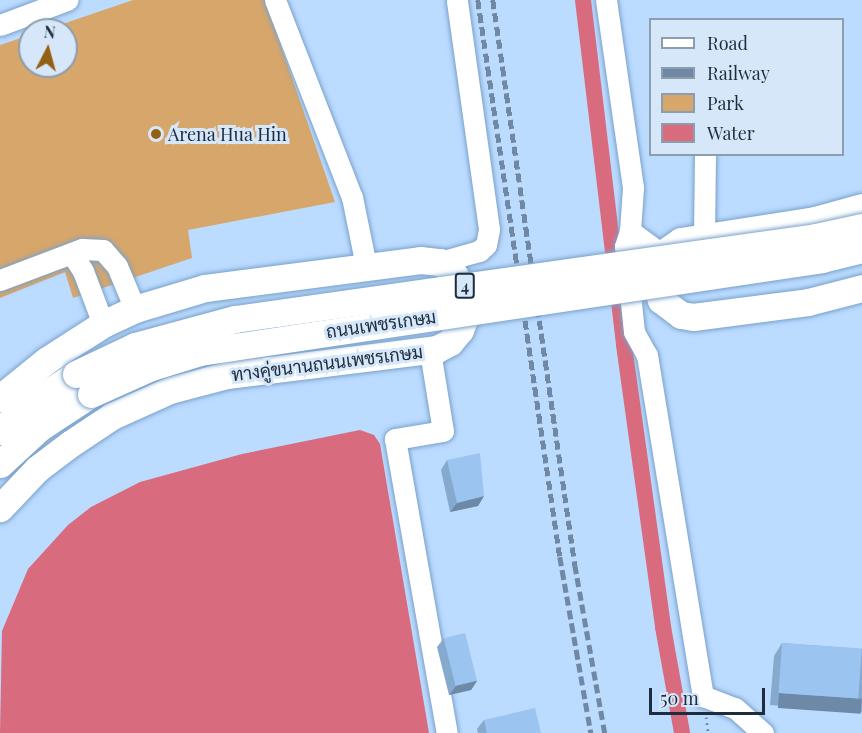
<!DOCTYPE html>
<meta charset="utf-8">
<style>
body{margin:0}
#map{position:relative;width:862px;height:733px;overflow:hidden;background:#bbdbff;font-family:"Playfair Display",Sarabun,serif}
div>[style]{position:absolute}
.green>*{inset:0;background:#d7a66b}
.water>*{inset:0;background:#d96b7e}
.canal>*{height:16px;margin:-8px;padding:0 8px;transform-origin:8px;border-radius:8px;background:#d96b7e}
.path>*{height:3px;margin-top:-1.5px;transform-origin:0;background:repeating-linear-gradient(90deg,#738ca7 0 1.5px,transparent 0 6px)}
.roads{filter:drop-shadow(0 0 2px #7aa1cb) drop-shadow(0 0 2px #7aa1cb)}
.minor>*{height:21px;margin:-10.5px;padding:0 10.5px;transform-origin:10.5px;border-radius:10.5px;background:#fff}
.major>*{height:27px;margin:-13.5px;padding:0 13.5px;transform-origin:13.5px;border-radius:13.5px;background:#fff}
.rail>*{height:4.5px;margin-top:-2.25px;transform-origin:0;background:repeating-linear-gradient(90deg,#7088a3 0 9px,transparent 0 13.5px)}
.bridges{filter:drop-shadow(0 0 2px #7aa1cb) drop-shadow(0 0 2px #7aa1cb)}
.major-bridge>*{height:27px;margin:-13.5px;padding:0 13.5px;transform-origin:13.5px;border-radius:13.5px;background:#fff}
.wall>*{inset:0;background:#86a9ce}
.shaded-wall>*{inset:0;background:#6d89a8;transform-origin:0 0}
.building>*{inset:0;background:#9cc4f0;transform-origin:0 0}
.dots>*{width:16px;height:16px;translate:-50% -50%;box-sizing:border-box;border:3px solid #d6e7f9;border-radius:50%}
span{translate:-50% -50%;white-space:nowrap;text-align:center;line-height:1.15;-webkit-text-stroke:6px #d6e7f9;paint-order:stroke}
.shield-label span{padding:2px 4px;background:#d6e7f9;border:2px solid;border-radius:4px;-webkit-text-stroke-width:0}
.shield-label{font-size:16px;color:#1d2d3e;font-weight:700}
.poi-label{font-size:18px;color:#1d2d3e}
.left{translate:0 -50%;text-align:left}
.street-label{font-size:18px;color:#1d2d3e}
.legend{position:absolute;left:649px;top:18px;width:195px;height:138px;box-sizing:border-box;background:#d6e7f9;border:2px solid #8c9dae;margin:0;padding:8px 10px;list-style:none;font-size:18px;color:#1d2d3e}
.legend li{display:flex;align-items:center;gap:12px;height:30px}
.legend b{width:30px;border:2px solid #8c9dae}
.north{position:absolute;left:18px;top:18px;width:60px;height:60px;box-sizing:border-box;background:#d6e7f9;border:2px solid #8c9dae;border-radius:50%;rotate:6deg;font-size:16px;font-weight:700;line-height:24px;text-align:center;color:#1d2d3e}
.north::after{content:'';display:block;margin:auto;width:21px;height:27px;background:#946114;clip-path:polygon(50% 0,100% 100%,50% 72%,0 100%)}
.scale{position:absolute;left:649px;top:688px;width:116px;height:27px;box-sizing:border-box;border:3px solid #1d2d3e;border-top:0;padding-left:8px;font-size:18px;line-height:21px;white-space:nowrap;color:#1d2d3e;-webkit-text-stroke:4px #d6e7f9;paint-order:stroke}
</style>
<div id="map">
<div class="green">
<div style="clip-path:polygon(133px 0,265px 0,335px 202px,188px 230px,192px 258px,73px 298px,65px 272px,0 298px,0 45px,30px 35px,30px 66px,66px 66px,66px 30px,45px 30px)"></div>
</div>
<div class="water">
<div style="clip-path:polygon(360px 430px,374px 435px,380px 444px,429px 733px,0 733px,2px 631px,28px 569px,68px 525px,91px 507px,140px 482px,242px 454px)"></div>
</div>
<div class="canal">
<div style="left:583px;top:0;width:347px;rotate:83.2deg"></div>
<div style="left:624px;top:345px;width:285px;rotate:82.1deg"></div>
<div style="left:663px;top:627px;width:108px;rotate:79.8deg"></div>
</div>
<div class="path">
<div style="left:706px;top:717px;width:16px;rotate:83deg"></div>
</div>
<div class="roads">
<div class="minor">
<div style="left:275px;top:0;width:212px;rotate:68.7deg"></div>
<div style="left:352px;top:197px;width:70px;rotate:78.5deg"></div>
<div style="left:606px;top:0;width:190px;rotate:81.8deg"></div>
<div style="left:633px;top:188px;width:43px;rotate:94deg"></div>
<div style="left:630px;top:231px;width:16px;rotate:108deg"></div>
<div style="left:625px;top:246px;width:86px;rotate:84deg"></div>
<div style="left:634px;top:332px;width:26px;rotate:61deg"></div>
<div style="left:647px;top:355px;width:346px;rotate:80.7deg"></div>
<div style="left:703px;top:696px;width:34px;rotate:21deg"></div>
<div style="left:735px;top:708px;width:38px;rotate:42deg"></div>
<div style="left:0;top:25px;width:72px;rotate:-20.5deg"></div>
<div style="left:630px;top:231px;width:39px;rotate:36deg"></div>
<div style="left:704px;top:236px;width:82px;rotate:-89.3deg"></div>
<div style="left:72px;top:254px;width:20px;rotate:57deg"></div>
<div style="left:83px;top:271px;width:57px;rotate:69.3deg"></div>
<div style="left:440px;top:262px;width:41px;rotate:-15.8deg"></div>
<div style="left:479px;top:251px;width:9px;rotate:-41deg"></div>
<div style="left:486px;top:245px;width:16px;rotate:-79deg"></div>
<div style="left:489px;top:229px;width:231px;rotate:-98deg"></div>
<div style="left:0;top:280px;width:88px;rotate:-20.7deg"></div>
<div style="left:82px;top:249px;width:21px;rotate:3deg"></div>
<div style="left:103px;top:250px;width:21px;rotate:49deg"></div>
<div style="left:117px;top:266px;width:47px;rotate:67.3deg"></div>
<div style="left:430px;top:351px;width:81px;rotate:80.8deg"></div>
<div style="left:443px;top:431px;width:49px;rotate:170.5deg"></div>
<div style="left:395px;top:439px;width:299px;rotate:80deg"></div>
</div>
<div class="major">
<div style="left:862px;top:207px;width:49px;rotate:164.5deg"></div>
<div style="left:815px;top:220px;width:136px;rotate:171.1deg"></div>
<div style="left:681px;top:241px;width:23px;rotate:146deg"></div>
<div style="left:662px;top:254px;width:23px;rotate:110deg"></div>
<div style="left:654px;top:276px;width:25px;rotate:74deg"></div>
<div style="left:661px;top:300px;width:25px;rotate:37deg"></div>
<div style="left:681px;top:315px;width:12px;rotate:9deg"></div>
<div style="left:693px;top:317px;width:116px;rotate:-7.4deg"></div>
<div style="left:808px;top:302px;width:56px;rotate:-14.5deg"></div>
<div style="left:0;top:398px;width:60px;rotate:-39deg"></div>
<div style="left:47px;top:360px;width:67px;rotate:-32.7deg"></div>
<div style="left:103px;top:324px;width:35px;rotate:-25deg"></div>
<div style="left:135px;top:309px;width:73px;rotate:-16.7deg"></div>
<div style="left:205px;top:288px;width:217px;rotate:-7.4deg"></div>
<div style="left:420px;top:260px;width:20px;rotate:6deg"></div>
<div style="left:440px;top:262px;width:15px;rotate:37deg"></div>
<div style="left:452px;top:271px;width:24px;rotate:57deg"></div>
<div style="left:465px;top:291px;width:24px;rotate:88deg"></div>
<div style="left:466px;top:315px;width:16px;rotate:112deg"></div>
<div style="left:460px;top:330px;width:16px;rotate:130deg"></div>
<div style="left:450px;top:342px;width:15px;rotate:152deg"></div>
<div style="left:437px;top:349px;width:212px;rotate:172.9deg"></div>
<div style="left:227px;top:375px;width:59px;rotate:165.3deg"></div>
<div style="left:170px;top:390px;width:64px;rotate:155.9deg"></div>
<div style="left:112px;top:416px;width:50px;rotate:146.3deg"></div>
<div style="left:70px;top:444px;width:41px;rotate:142.9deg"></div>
<div style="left:37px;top:469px;width:54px;rotate:133.5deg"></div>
<div style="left:0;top:431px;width:28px;rotate:-44deg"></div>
<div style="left:20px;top:412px;width:68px;rotate:-34.2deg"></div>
<div style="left:0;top:464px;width:53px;rotate:-42.7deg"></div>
<div style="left:39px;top:428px;width:62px;rotate:-33.2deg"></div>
</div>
</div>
<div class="rail">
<div style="left:478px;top:0;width:563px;rotate:81.63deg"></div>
<div style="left:560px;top:557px;width:179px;rotate:80deg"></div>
<div style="left:493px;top:0;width:571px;rotate:81.74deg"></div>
<div style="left:575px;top:565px;width:171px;rotate:79.9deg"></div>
</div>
<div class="bridges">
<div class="major-bridge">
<div style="left:76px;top:374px;width:65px;rotate:-25.4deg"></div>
<div style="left:135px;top:346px;width:104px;rotate:-15.1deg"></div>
<div style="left:235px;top:319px;width:587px;rotate:-8.03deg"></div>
<div style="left:816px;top:237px;width:47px;rotate:-12.3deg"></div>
<div style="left:91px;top:394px;width:66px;rotate:-24.2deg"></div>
<div style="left:151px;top:367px;width:51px;rotate:-17deg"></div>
<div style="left:200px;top:352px;width:629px;rotate:-8.5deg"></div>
<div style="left:822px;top:259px;width:41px;rotate:-14deg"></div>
</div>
</div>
<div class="wall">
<div style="clip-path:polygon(447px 460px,484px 496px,478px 506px,450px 512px,441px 470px)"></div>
<div style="clip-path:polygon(444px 638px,477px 681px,471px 690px,449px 695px,437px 647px)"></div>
<div style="clip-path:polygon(782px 643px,862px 649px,862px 712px,770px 705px,774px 656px)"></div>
<div style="clip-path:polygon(484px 720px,541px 733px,478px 733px,477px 729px)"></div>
</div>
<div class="shaded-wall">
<div style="clip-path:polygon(484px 496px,478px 506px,450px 512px,457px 503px)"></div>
<div style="clip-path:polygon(477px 681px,471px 690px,449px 695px,456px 686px)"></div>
<div style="left:779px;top:693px;width:83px;height:15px;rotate:4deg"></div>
</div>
<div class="building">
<div style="clip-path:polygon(480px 453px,484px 496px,457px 503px,447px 460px)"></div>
<div style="left:465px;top:633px;width:49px;height:22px;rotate:76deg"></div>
<div style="left:782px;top:643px;width:80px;height:50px;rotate:4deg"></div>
<div style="clip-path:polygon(535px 708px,541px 733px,487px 733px,484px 720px)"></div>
</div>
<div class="dots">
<div style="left:156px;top:134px;background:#946114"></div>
</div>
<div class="shield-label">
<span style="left:465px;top:286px">4</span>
</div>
<div class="poi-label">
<span class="left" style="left:168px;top:134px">Arena Hua Hin</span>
</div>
<div class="street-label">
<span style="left:381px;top:324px;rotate:-8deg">ถนนเพชรเกษม</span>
<span style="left:327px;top:363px;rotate:-7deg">ทางคู่ขนานถนนเพชรเกษม</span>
</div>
<ul class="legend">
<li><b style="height:8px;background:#fff"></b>Road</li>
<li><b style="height:8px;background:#7088a3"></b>Railway</li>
<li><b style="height:16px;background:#d7a66b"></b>Park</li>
<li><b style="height:16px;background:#d96b7e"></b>Water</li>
</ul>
<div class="north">N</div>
<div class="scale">50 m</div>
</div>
